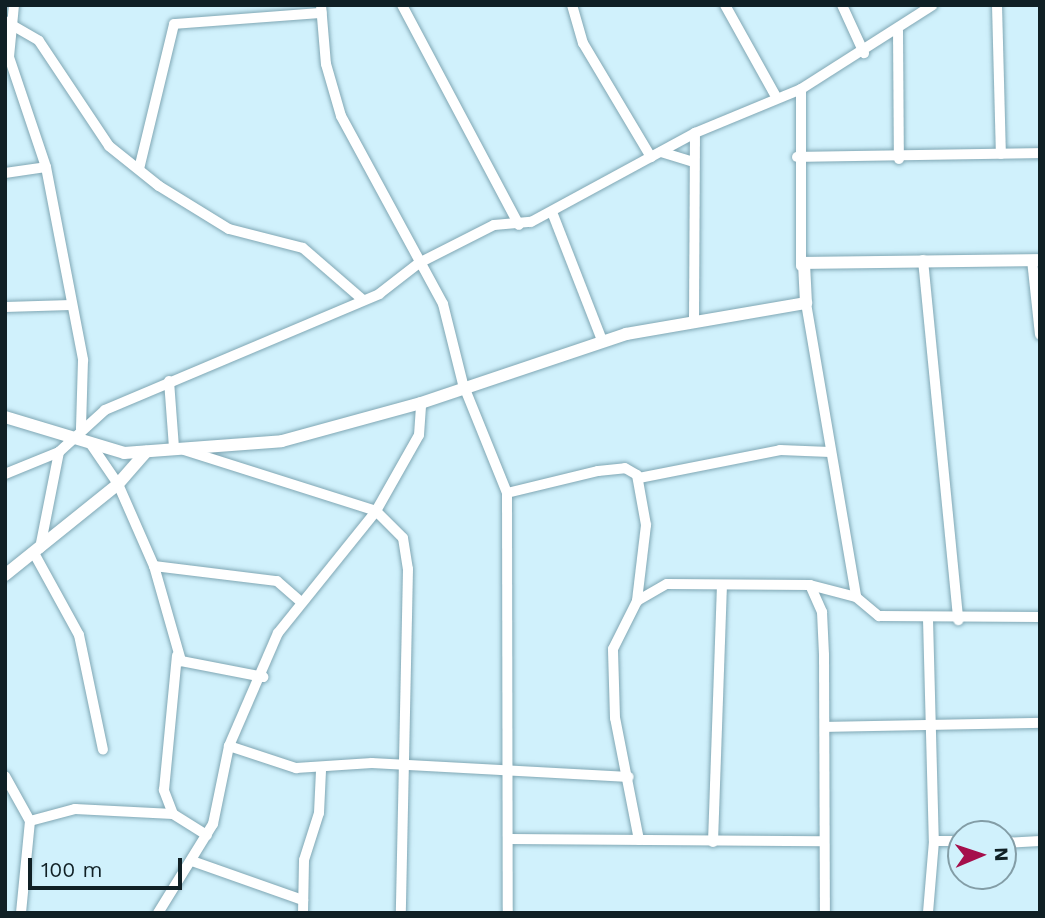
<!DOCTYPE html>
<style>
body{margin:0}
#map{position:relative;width:1045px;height:918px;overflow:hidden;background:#d0f1fc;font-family:"Work Sans",sans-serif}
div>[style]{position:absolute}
.roads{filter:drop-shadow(0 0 2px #80a7b4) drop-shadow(0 0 2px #80a7b4)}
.minor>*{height:10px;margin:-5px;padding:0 5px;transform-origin:5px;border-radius:5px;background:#fff}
.tertiary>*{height:12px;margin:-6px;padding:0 6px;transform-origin:6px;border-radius:6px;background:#fff}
span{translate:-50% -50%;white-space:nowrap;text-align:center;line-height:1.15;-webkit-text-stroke:5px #d0f1fc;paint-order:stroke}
.frame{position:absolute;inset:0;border:7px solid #102025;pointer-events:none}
.north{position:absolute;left:947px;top:820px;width:70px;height:70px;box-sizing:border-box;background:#d0f1fc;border:2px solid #839da6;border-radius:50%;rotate:88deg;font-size:19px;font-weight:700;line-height:28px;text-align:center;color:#102025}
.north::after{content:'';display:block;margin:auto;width:24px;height:32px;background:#a50f4b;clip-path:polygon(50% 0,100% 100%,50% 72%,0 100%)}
.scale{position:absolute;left:28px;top:858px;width:154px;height:32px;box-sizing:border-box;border:4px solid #102025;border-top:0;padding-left:9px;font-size:21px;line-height:24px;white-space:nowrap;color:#102025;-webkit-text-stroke:5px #d0f1fc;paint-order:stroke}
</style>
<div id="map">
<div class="roads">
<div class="minor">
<div style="left:14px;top:5px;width:52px;rotate:95.5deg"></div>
<div style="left:9px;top:57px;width:116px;rotate:71.4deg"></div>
<div style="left:46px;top:167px;width:197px;rotate:79.1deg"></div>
<div style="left:83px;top:360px;width:69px;rotate:91.7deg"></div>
<div style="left:321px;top:5px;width:59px;rotate:85.2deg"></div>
<div style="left:326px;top:64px;width:54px;rotate:73.9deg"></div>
<div style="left:341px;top:116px;width:214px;rotate:61.5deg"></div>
<div style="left:443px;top:304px;width:82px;rotate:76deg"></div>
<div style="left:463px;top:384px;width:118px;rotate:68deg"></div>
<div style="left:507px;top:493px;width:420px;rotate:89.9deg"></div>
<div style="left:402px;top:5px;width:249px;rotate:62deg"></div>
<div style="left:572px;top:5px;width:40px;rotate:74deg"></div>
<div style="left:583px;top:43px;width:133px;rotate:59.2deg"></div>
<div style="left:725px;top:5px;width:103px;rotate:60.9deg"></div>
<div style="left:842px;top:5px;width:53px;rotate:65.4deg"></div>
<div style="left:997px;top:5px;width:149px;rotate:88.5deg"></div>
<div style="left:5px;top:21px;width:39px;rotate:30deg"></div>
<div style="left:39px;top:41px;width:126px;rotate:56.3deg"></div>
<div style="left:109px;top:146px;width:64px;rotate:38.7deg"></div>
<div style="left:159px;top:186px;width:82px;rotate:31.6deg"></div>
<div style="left:229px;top:229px;width:76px;rotate:14.4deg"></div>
<div style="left:303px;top:248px;width:79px;rotate:40.9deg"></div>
<div style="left:898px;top:31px;width:128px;rotate:89.6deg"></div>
<div style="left:661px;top:152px;width:34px;rotate:17deg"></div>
<div style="left:797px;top:157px;width:243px;rotate:-0.9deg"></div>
<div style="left:139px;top:169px;width:149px;rotate:-76.4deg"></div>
<div style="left:174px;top:24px;width:148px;rotate:-4.3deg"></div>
<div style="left:5px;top:173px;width:41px;rotate:-8.3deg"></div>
<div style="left:552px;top:212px;width:137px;rotate:68.7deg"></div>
<div style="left:923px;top:260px;width:362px;rotate:84.4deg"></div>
<div style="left:1032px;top:260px;width:75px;rotate:83.9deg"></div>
<div style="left:801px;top:266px;width:177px;rotate:-90deg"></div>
<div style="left:806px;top:303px;width:298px;rotate:80.3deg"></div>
<div style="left:856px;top:597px;width:30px;rotate:40deg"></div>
<div style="left:879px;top:616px;width:161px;rotate:0.4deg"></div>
<div style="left:5px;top:307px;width:66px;rotate:-1.7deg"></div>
<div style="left:694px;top:320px;width:187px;rotate:-89.7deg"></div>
<div style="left:169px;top:381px;width:67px;rotate:85.7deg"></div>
<div style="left:90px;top:443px;width:50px;rotate:55.7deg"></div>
<div style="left:118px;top:484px;width:90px;rotate:66.3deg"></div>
<div style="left:154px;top:566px;width:99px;rotate:74.1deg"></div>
<div style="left:181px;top:661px;width:84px;rotate:11deg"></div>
<div style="left:184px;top:450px;width:201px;rotate:17.6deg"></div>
<div style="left:376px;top:511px;width:38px;rotate:45deg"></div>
<div style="left:403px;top:538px;width:31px;rotate:81deg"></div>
<div style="left:408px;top:569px;width:344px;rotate:91.2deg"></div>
<div style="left:5px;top:474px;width:58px;rotate:-22.2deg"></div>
<div style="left:59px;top:452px;width:62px;rotate:-42.4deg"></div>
<div style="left:105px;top:410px;width:298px;rotate:-22.9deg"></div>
<div style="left:379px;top:294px;width:51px;rotate:-37.8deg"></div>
<div style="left:419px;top:263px;width:84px;rotate:-26.9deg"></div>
<div style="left:494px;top:225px;width:37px;rotate:-5deg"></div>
<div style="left:531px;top:222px;width:187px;rotate:-28.5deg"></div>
<div style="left:695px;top:133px;width:115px;rotate:-22.5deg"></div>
<div style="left:801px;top:89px;width:156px;rotate:-32.5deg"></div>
<div style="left:639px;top:478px;width:144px;rotate:-11.2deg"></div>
<div style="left:780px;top:450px;width:50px;rotate:2.3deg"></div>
<div style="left:507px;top:493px;width:94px;rotate:-13.6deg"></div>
<div style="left:598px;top:471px;width:27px;rotate:-6deg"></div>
<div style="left:625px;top:468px;width:14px;rotate:30deg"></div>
<div style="left:637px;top:475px;width:51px;rotate:79.8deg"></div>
<div style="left:646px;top:525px;width:77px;rotate:96.8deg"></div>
<div style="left:40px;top:548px;width:98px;rotate:-78.8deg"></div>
<div style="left:35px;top:555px;width:91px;rotate:61.2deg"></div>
<div style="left:79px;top:635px;width:117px;rotate:78.2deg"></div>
<div style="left:154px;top:566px;width:124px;rotate:7deg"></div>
<div style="left:277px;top:581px;width:30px;rotate:41deg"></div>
<div style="left:810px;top:585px;width:30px;rotate:66deg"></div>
<div style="left:822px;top:612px;width:43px;rotate:87.3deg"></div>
<div style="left:824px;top:655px;width:258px;rotate:89.8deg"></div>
<div style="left:928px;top:619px;width:222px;rotate:88.5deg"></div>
<div style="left:934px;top:841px;width:72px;rotate:94.8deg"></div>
<div style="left:826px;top:727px;width:214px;rotate:-1.1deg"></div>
<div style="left:229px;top:746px;width:71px;rotate:18.2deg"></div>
<div style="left:296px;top:768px;width:76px;rotate:-3.8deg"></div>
<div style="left:372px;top:763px;width:257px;rotate:3.1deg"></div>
<div style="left:5px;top:776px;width:51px;rotate:60.9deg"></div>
<div style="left:30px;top:821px;width:92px;rotate:95.6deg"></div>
<div style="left:173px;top:814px;width:26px;rotate:-111deg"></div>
<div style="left:164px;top:790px;width:135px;rotate:-84.5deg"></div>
<div style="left:30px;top:821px;width:47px;rotate:-14.9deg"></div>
<div style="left:75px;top:809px;width:98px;rotate:2.9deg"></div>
<div style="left:173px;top:814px;width:40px;rotate:32deg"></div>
<div style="left:509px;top:839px;width:313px;rotate:0.4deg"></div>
<div style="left:639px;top:840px;width:124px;rotate:-101.1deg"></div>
<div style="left:615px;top:718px;width:69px;rotate:-91.7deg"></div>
<div style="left:613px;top:649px;width:54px;rotate:-63.4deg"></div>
<div style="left:637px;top:601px;width:34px;rotate:-30deg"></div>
<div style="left:667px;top:584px;width:143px;rotate:0.4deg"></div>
<div style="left:810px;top:585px;width:48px;rotate:14.6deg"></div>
<div style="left:934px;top:841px;width:27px"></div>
<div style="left:713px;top:842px;width:256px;rotate:-88deg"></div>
<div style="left:1003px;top:843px;width:37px;rotate:-3deg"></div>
<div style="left:192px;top:861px;width:118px;rotate:19.4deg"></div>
<div style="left:158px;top:913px;width:105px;rotate:-58.3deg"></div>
<div style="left:213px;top:824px;width:80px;rotate:-78.4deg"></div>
<div style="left:229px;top:746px;width:123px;rotate:-66.6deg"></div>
<div style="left:278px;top:633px;width:156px;rotate:-51.2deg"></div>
<div style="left:376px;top:511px;width:87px;rotate:-60.5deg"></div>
<div style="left:419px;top:435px;width:32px;rotate:-86deg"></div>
<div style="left:303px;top:913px;width:53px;rotate:-88.9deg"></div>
<div style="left:304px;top:860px;width:49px;rotate:-72.3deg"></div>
<div style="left:319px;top:813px;width:43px;rotate:-87.3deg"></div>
</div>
<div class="tertiary">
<div style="left:5px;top:417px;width:124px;rotate:16.8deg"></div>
<div style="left:124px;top:453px;width:158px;rotate:-4.3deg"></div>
<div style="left:282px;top:441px;width:144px;rotate:-15.3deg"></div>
<div style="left:421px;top:403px;width:216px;rotate:-18.6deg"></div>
<div style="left:626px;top:334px;width:183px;rotate:-9.8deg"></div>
<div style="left:806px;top:303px;width:40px;rotate:-92.9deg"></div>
<div style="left:804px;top:263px;width:236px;rotate:-0.7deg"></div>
<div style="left:5px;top:575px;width:145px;rotate:-38.8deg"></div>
<div style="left:118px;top:484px;width:43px;rotate:-48.8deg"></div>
</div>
</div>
<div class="frame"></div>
<div class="north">N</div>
<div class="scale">100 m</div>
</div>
